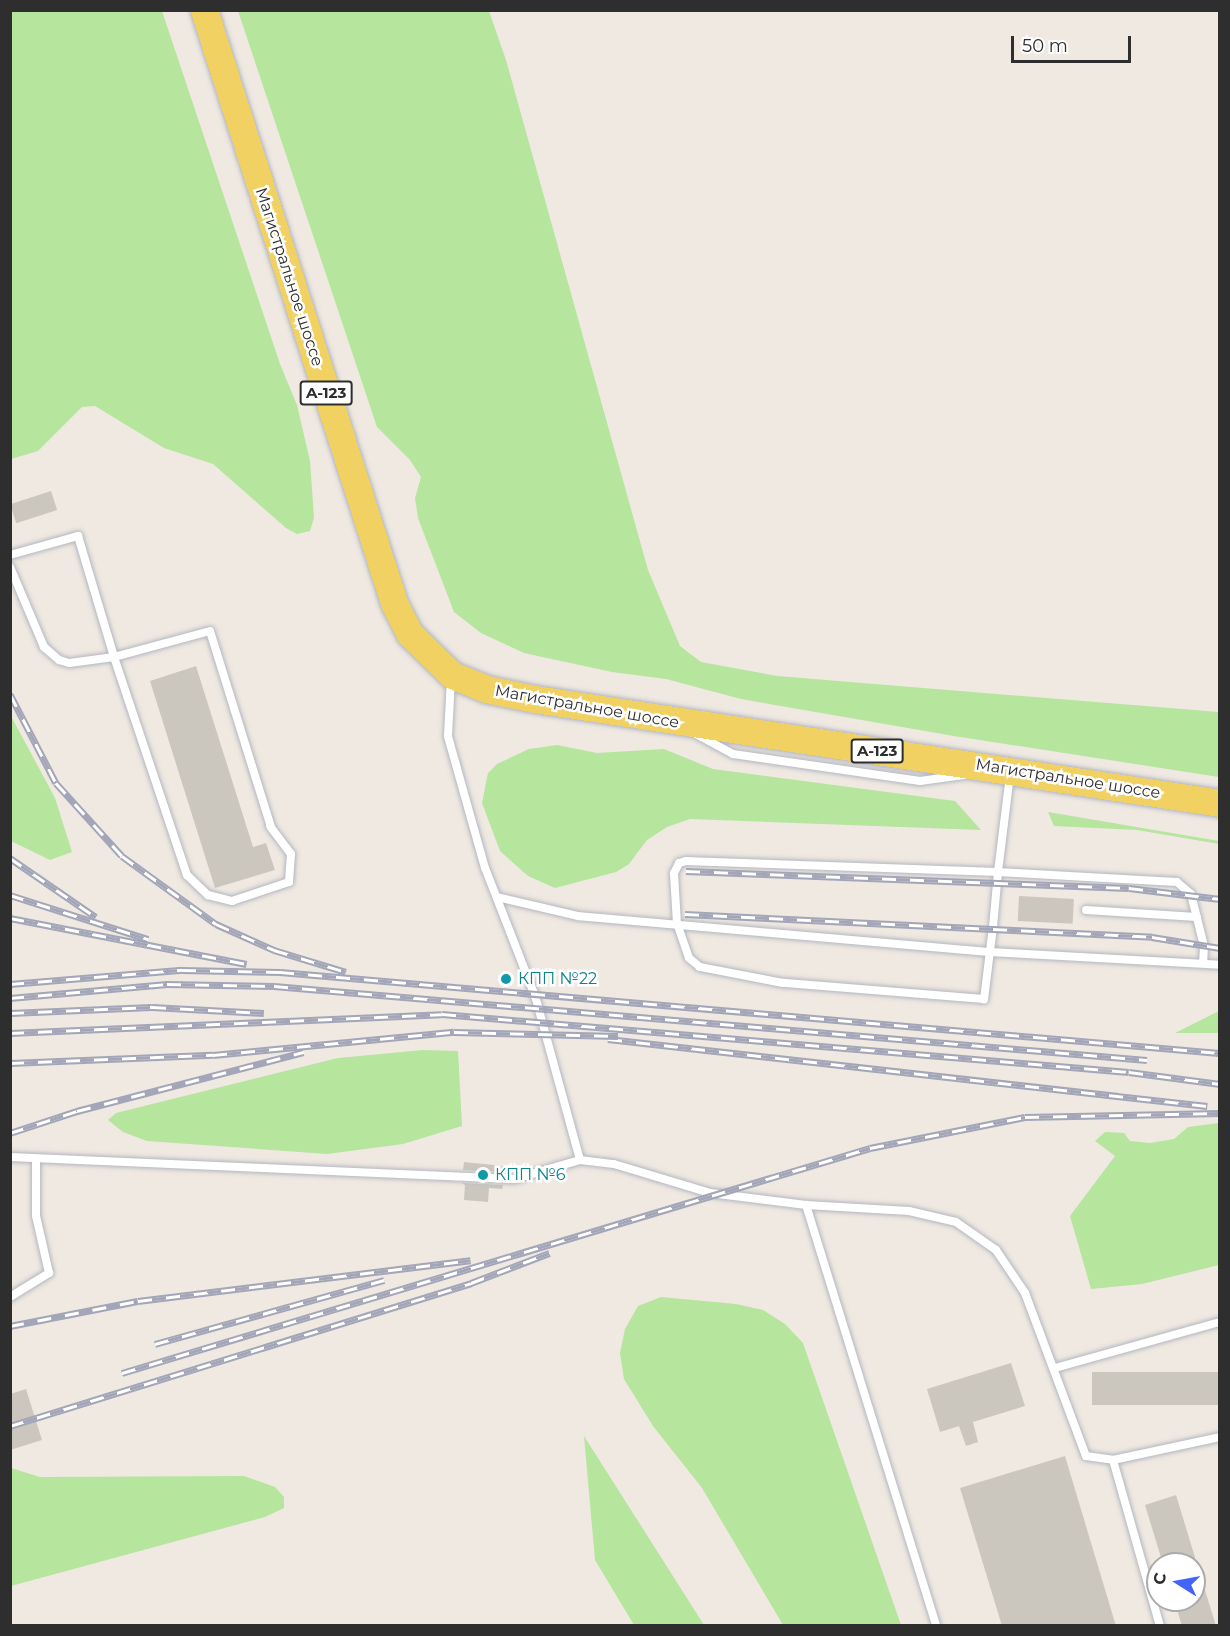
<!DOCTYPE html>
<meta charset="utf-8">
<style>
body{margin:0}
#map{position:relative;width:1230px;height:1636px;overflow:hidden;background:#efe9e1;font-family:Montserrat,sans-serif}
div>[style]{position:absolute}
.green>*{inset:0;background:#b6e59e}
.building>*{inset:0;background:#cbc7bf;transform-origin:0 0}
.roads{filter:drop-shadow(0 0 2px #b4b7c1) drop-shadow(0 0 2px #b4b7c1)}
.service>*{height:8px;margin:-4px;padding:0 4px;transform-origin:4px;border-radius:4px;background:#fff}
.primary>*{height:27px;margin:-13.5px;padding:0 13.5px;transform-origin:13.5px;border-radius:13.5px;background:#f2d163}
.rail>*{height:7px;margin-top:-3.5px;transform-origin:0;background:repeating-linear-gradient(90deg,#fff 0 14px,#a3a6b8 0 28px);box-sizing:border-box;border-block:2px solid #a3a6b8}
.dots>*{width:16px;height:16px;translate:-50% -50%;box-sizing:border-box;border:3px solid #fff;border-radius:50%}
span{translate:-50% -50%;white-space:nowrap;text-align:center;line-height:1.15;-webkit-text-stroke:5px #fff;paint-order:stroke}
.shield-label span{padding:2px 4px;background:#fff;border:2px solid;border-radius:4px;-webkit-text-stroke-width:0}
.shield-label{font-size:15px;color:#2e2e2e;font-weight:700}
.street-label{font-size:16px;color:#2e2e2e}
.culture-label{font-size:16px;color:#0d838f}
.left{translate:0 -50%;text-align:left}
.frame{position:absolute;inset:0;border:12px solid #2e2e2e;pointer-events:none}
.north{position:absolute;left:1146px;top:1552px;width:60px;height:60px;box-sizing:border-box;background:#fff;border:2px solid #ababab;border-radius:50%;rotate:281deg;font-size:16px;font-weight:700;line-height:24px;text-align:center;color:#2e2e2e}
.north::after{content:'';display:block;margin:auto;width:21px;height:27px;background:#4264fb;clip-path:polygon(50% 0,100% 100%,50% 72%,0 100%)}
.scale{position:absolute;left:1011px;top:36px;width:120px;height:27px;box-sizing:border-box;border:3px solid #2e2e2e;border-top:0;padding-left:8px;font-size:18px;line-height:21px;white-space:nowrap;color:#2e2e2e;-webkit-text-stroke:4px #fff;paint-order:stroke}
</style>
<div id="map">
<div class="green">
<div style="clip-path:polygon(11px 10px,162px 11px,280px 364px,297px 405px,310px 461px,314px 518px,310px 531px,297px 534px,286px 528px,213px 464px,164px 448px,95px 406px,82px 407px,38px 451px,11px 459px)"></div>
<div style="clip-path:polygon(238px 11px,489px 11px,506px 60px,648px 570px,680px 646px,701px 662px,777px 676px,1219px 712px,1219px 777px,954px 736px,741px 699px,666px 679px,612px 672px,524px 653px,481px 633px,454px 612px,418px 518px,415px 498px,421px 477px,410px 460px,377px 427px)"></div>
<div style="clip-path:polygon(11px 716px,55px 798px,72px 852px,50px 860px,11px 841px)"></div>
<div style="clip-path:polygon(557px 745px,597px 753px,664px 749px,713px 769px,955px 801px,981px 830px,690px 819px,667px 827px,647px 840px,629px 864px,616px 872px,555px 888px,528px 876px,500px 851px,482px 803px,488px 773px,497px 764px,529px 749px)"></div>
<div style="clip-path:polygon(1048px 812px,1219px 841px,1219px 844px,1137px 830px,1054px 826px)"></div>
<div style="clip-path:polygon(1219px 1011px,1219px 1033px,1175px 1033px)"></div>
<div style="clip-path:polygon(423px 1050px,458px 1051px,462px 1126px,403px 1144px,327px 1154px,147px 1141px,123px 1132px,108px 1120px,116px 1113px,338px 1058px)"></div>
<div style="clip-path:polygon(1219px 1123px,1219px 1265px,1142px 1284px,1091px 1289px,1070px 1216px,1115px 1156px,1095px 1141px,1105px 1132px,1124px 1133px,1130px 1141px,1150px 1143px,1174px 1139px,1188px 1127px)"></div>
<div style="clip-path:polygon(661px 1297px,736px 1304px,763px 1310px,785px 1324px,803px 1343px,901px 1625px,783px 1625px,702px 1488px,653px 1426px,624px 1379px,620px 1353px,625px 1329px,638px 1306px)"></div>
<div style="clip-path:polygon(584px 1436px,704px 1625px,634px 1625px,595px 1560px)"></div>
<div style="clip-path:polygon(11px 1468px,40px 1477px,244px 1476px,275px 1487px,284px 1497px,284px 1508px,265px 1517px,11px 1586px)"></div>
</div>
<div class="building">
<div style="left:51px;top:491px;width:20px;height:43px;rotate:72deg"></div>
<div style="clip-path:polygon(196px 666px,253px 847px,266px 843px,275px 870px,215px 888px,150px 681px)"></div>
<div style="left:1019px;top:896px;width:55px;height:25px;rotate:3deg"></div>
<div style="clip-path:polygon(464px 1162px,504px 1166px,504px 1172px,463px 1170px)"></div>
<div style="clip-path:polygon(462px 1183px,503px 1185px,502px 1189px,489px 1188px,488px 1202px,464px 1200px,465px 1185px)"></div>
<div style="clip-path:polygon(1011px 1363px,1025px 1406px,973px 1422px,978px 1442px,966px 1446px,959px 1426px,940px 1432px,927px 1389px)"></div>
<div style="left:1220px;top:1372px;width:33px;height:128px;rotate:90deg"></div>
<div style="clip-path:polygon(26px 1389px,42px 1440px,10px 1450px,10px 1394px)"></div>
<div style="clip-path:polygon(1065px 1456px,1116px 1626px,1002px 1626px,960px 1488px)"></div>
<div style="clip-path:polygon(1176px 1495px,1197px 1564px,1163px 1564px,1145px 1505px)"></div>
<div style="clip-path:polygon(1197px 1564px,1216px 1626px,1182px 1626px,1174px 1600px,1194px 1600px,1194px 1565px)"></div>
</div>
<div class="roads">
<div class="service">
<div style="left:10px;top:555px;width:71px;rotate:-15.6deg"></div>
<div style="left:78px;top:536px;width:126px;rotate:73.4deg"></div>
<div style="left:114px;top:657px;width:230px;rotate:71.5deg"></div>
<div style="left:187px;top:875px;width:29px;rotate:44deg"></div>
<div style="left:208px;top:895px;width:25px;rotate:14deg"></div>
<div style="left:232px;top:901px;width:60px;rotate:-18.4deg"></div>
<div style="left:289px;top:882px;width:28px;rotate:-86deg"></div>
<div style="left:291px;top:854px;width:34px;rotate:-127deg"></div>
<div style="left:271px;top:827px;width:205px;rotate:-107.3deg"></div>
<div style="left:210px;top:631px;width:99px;rotate:164.8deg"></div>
<div style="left:114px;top:657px;width:45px;rotate:172.4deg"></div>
<div style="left:69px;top:663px;width:10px;rotate:-163deg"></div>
<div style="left:59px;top:660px;width:20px;rotate:-139deg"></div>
<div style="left:44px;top:647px;width:87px;rotate:-113deg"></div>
<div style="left:696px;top:734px;width:42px;rotate:28.4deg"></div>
<div style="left:733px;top:754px;width:189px;rotate:8.2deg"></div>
<div style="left:920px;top:781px;width:44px;rotate:-7.8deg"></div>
<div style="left:1010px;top:775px;width:48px;rotate:97.1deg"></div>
<div style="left:1004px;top:823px;width:49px;rotate:97deg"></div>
<div style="left:998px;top:872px;width:55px;rotate:95.2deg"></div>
<div style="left:993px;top:927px;width:73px;rotate:97.1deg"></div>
<div style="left:984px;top:999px;width:202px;rotate:-175.4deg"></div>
<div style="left:783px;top:983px;width:85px;rotate:-169.1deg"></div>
<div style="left:700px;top:967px;width:14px;rotate:-141deg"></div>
<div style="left:689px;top:958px;width:36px;rotate:-109deg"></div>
<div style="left:677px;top:924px;width:51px;rotate:-93.4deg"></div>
<div style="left:674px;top:873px;width:11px;rotate:-63deg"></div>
<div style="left:679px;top:863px;width:7px;rotate:-16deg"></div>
<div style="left:686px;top:861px;width:312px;rotate:2deg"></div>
<div style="left:998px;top:872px;width:179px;rotate:3.2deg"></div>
<div style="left:1177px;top:882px;width:18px;rotate:41deg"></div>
<div style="left:1191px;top:894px;width:54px;rotate:76deg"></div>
<div style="left:1204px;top:946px;width:17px;rotate:93deg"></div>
<div style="left:497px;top:897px;width:83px;rotate:13.2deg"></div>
<div style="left:578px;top:916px;width:414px;rotate:5deg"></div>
<div style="left:990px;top:952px;width:230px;rotate:3.2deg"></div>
<div style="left:1086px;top:910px;width:111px;rotate:3.6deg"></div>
<div style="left:10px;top:1157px;width:505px;rotate:2.49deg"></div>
<div style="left:515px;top:1179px;width:68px;rotate:-16.3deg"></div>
<div style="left:580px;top:1160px;width:170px;rotate:-105.3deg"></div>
<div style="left:535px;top:996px;width:137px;rotate:-111.3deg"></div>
<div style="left:485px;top:868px;width:137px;rotate:-105.7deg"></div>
<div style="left:448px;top:736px;width:58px;rotate:-87deg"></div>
<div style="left:580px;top:1160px;width:34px;rotate:7deg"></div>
<div style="left:614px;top:1164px;width:100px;rotate:16.8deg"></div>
<div style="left:710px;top:1193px;width:97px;rotate:7.1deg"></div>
<div style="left:806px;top:1205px;width:103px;rotate:3.3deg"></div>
<div style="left:909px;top:1211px;width:48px;rotate:13.2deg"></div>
<div style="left:956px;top:1222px;width:49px;rotate:35deg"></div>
<div style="left:996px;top:1250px;width:52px;rotate:56deg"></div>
<div style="left:1025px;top:1293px;width:174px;rotate:69.5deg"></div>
<div style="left:1086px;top:1456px;width:27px;rotate:8deg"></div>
<div style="left:1113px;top:1460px;width:109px;rotate:-12.1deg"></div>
<div style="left:806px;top:1205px;width:441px;rotate:72.8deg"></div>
<div style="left:10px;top:1297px;width:46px;rotate:-31.6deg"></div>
<div style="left:49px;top:1273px;width:58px;rotate:-102.8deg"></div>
<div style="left:36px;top:1216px;width:57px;rotate:-90deg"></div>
<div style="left:1055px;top:1368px;width:171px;rotate:-15.6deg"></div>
<div style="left:1113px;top:1460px;width:173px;rotate:74.2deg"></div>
</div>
<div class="primary">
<div style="left:204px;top:10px;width:623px;rotate:72.23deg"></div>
<div style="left:394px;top:603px;width:34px;rotate:63deg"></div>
<div style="left:409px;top:633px;width:60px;rotate:44.3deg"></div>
<div style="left:452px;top:675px;width:37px;rotate:22deg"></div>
<div style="left:486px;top:689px;width:50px;rotate:11.5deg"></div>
<div style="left:535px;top:699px;width:693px;rotate:8.63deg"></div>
</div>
</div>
<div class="rail">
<div style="left:10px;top:694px;width:100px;rotate:62.7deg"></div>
<div style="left:56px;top:783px;width:98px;rotate:47.9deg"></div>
<div style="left:122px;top:856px;width:116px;rotate:35.9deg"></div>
<div style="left:216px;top:924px;width:64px;rotate:24.1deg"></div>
<div style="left:274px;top:950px;width:75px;rotate:17deg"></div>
<div style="left:10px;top:858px;width:104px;rotate:34.5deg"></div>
<div style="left:686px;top:871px;width:443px;rotate:2.2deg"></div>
<div style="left:1129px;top:888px;width:92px;rotate:6.9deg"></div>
<div style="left:10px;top:895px;width:145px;rotate:17.7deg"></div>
<div style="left:685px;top:914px;width:468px;rotate:2.8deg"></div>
<div style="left:1152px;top:937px;width:69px;rotate:9.2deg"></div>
<div style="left:10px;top:918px;width:241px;rotate:11deg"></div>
<div style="left:10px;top:984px;width:173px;rotate:-4.7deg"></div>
<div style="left:182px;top:970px;width:98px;rotate:1.2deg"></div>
<div style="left:280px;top:972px;width:943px;rotate:4.93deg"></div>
<div style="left:10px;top:998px;width:158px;rotate:-5.1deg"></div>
<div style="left:167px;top:984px;width:107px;rotate:1.1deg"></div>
<div style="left:274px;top:986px;width:876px;rotate:4.85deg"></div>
<div style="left:10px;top:1013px;width:142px;rotate:-2.4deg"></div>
<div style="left:152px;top:1007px;width:112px;rotate:3.1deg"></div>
<div style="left:10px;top:1033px;width:432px;rotate:-2.5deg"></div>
<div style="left:442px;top:1014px;width:689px;rotate:4.83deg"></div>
<div style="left:1129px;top:1072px;width:92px;rotate:7.5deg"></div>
<div style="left:608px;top:1039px;width:603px;rotate:6.38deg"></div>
<div style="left:10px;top:1063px;width:203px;rotate:-2.3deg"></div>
<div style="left:213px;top:1055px;width:242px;rotate:-5.5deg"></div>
<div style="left:454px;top:1032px;width:164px;rotate:1.4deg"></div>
<div style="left:10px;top:1133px;width:71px;rotate:-18.2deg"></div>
<div style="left:77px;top:1111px;width:234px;rotate:-14.6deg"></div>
<div style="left:10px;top:1326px;width:130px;rotate:-11.1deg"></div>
<div style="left:138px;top:1301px;width:335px;rotate:-7deg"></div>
<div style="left:155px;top:1344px;width:238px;rotate:-15.6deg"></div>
<div style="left:122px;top:1373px;width:781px;rotate:-16.74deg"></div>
<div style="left:870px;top:1148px;width:158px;rotate:-11.3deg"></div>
<div style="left:1025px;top:1117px;width:195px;rotate:-1.2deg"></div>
<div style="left:10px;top:1426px;width:483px;rotate:-17.2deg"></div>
<div style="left:471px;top:1283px;width:84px;rotate:-21deg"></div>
</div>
<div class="dots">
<div style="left:506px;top:979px;background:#0f9aa8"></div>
<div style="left:483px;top:1175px;background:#0f9aa8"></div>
</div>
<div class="shield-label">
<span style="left:326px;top:393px">А-123</span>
<span style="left:877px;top:751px">А-123</span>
</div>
<div class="street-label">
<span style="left:289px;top:277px;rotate:72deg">Магистральное шоссе</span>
<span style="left:587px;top:707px;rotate:10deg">Магистральное шоссе</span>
<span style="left:1068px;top:779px;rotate:9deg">Магистральное шоссе</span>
</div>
<div class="culture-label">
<span class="left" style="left:518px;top:979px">КПП №22</span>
<span class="left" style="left:495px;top:1175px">КПП №6</span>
</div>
<div class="frame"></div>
<div class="north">С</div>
<div class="scale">50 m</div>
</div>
